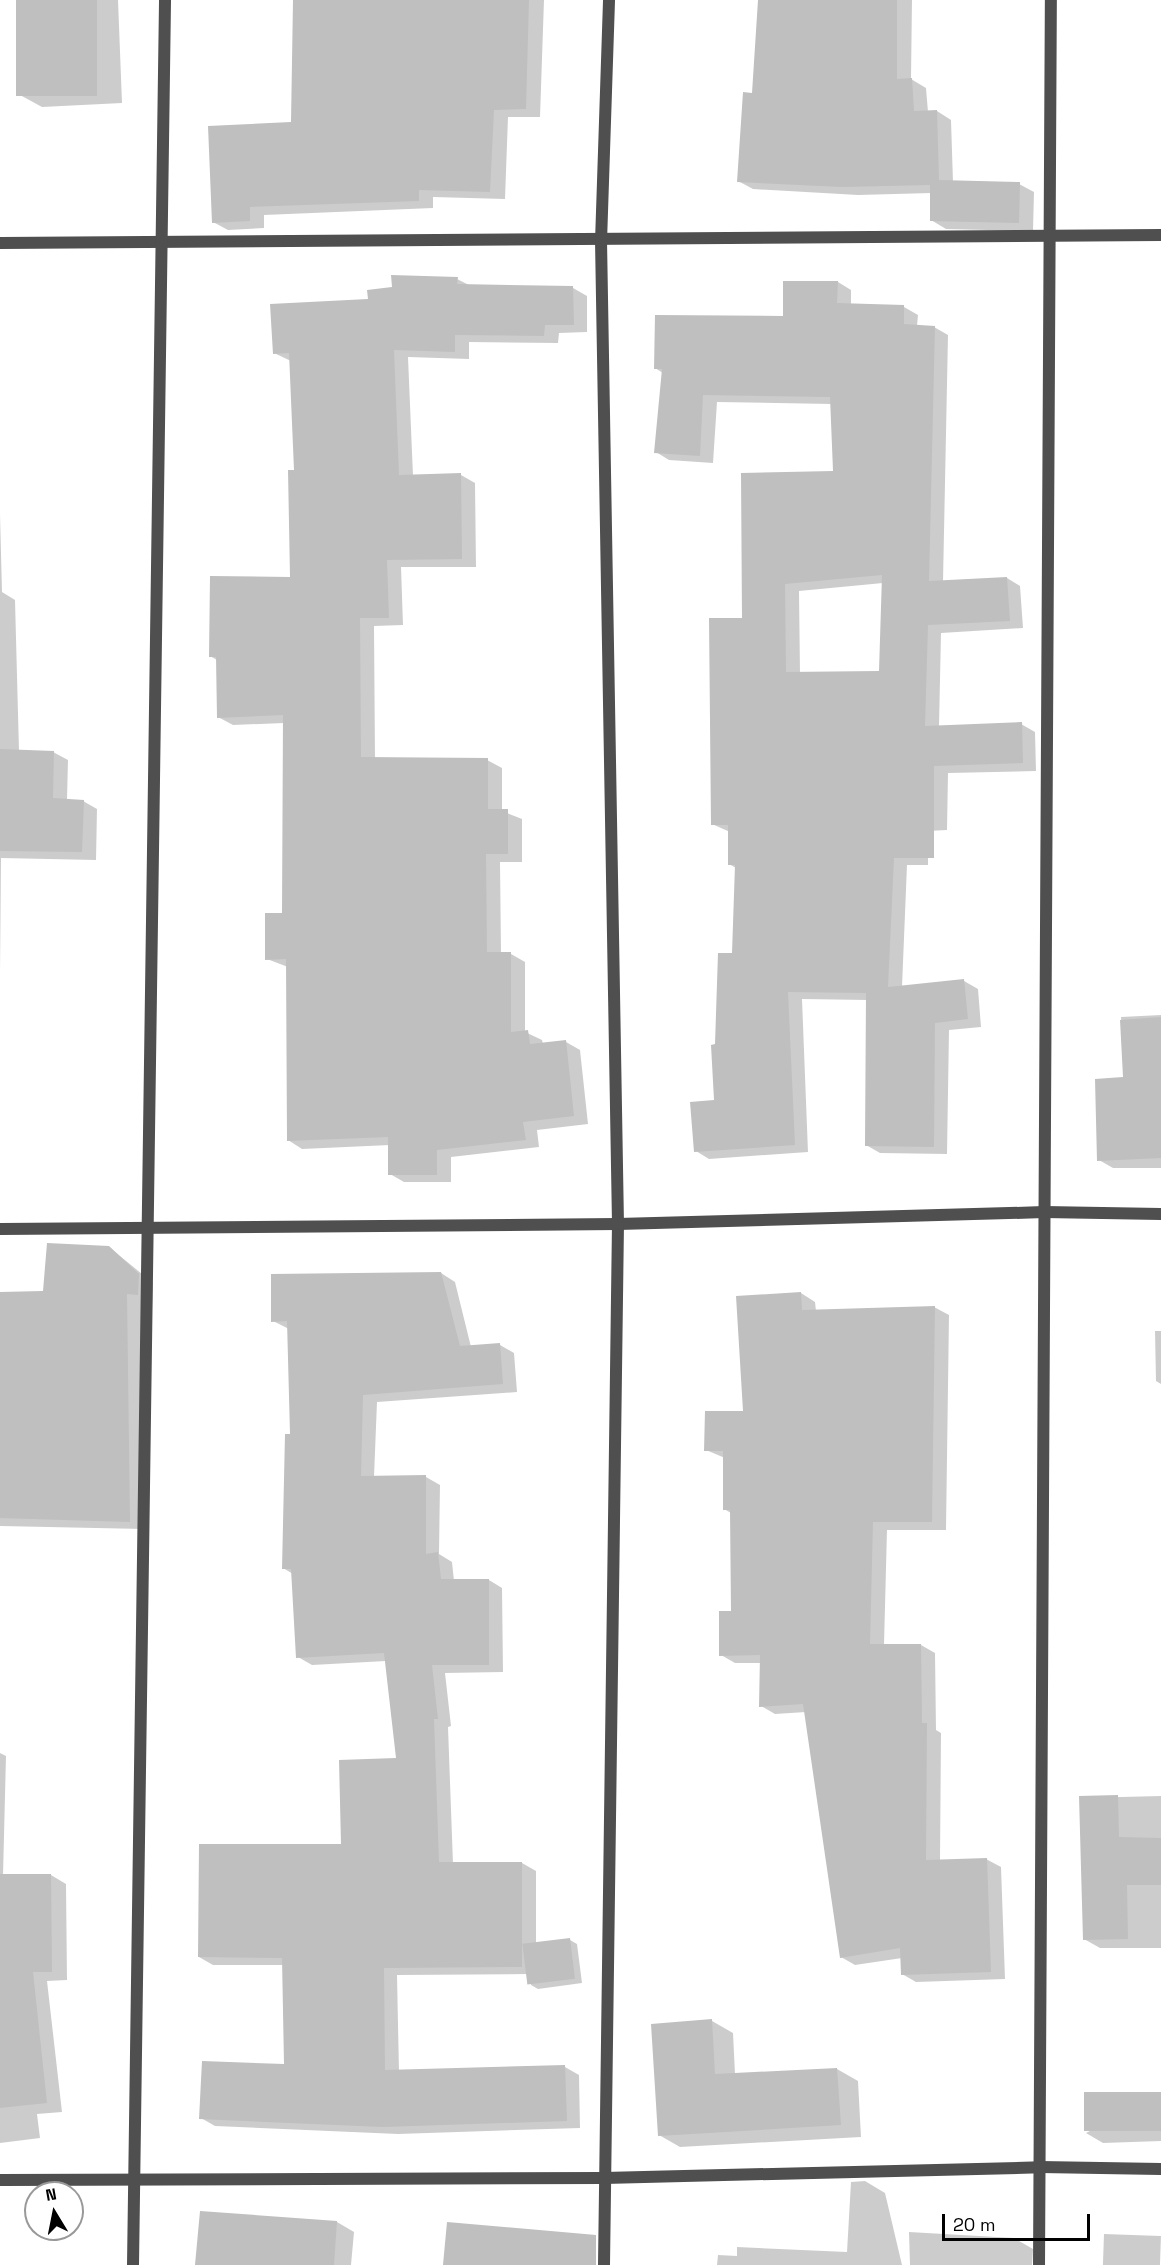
<!DOCTYPE html>
<style>
body{margin:0}
#map{position:relative;width:1161px;height:2265px;overflow:hidden;background:#fff;font-family:"Space Grotesk",sans-serif}
div>[style]{position:absolute}
.shadow>*{inset:0;background:#0003;transform-origin:0 0}
.building>*{inset:0;background:#bfbfbf;transform-origin:0 0}
.minor>*{height:12px;margin:-6px;padding:0 6px;transform-origin:6px;border-radius:6px;background:#4f4f4f}
span{translate:-50% -50%;white-space:nowrap;text-align:center;line-height:1.15;-webkit-text-stroke:5px #fff;paint-order:stroke}
.north{position:absolute;left:24px;top:2181px;width:60px;height:60px;box-sizing:border-box;background:#fff;border:2px solid #999;border-radius:50%;rotate:350deg;font-size:16px;font-weight:700;line-height:24px;text-align:center;color:#000}
.north::after{content:'';display:block;margin:auto;width:21px;height:27px;background:#000;clip-path:polygon(50% 0,100% 100%,50% 72%,0 100%)}
.scale{position:absolute;left:942px;top:2214px;width:148px;height:27px;box-sizing:border-box;border:3px solid #000;border-top:0;padding-left:8px;font-size:18px;line-height:21px;white-space:nowrap;color:#000;-webkit-text-stroke:4px #fff;paint-order:stroke}
</style>
<div id="map">
<div class="shadow">
<div style="clip-path:polygon(17px 0,118px 0,122px 103px,42px 107px,20px 95px)"></div>
<div style="clip-path:polygon(295px 0,544px 0,540px 117px,508px 117px,505px 199px,433px 197px,433px 208px,264px 215px,264px 228px,228px 230px,213px 222px,292px 123px)"></div>
<div style="clip-path:polygon(759px 0,912px 0,911px 79px,926px 88px,928px 112px,937px 111px,951px 120px,953px 182px,1019px 184px,1034px 192px,1033px 231px,946px 229px,931px 220px,932px 193px,858px 195px,753px 189px,738px 181px,753px 95px)"></div>
<div style="clip-path:polygon(457px 279px,469px 285px,573px 288px,587px 296px,587px 332px,559px 333px,558px 343px,469px 342px,469px 359px,408px 357px,413px 476px,461px 475px,475px 483px,476px 567px,401px 567px,403px 625px,374px 626px,375px 759px,487px 760px,502px 768px,502px 811px,522px 819px,522px 862px,500px 862px,501px 954px,511px 954px,525px 962px,525px 1032px,542px 1040px,543px 1044px,566px 1042px,580px 1050px,588px 1124px,537px 1130px,539px 1147px,451px 1157px,451px 1182px,404px 1182px,390px 1174px,390px 1145px,302px 1149px,288px 1140px,288px 967px,267px 959px,283px 914px,284px 723px,233px 725px,218px 717px,217px 660px,210px 656px,291px 578px,296px 471px,291px 361px,274px 353px,369px 301px)"></div>
<div style="clip-path:polygon(evenodd,838px 282px,851px 290px,851px 305px,904px 307px,918px 315px,917px 326px,934px 327px,948px 335px,943px 582px,1007px 578px,1020px 586px,1023px 628px,941px 633px,939px 727px,1021px 724px,1035px 732px,1036px 771px,948px 773px,947px 830px,928px 831px,928px 865px,907px 865px,902px 987px,964px 981px,978px 989px,981px 1027px,949px 1030px,947px 1154px,880px 1153px,866px 1145px,867px 1000px,802px 999px,808px 1152px,709px 1159px,696px 1151px,715px 1101px,717px 1046px,734px 955px,736px 868px,729px 864px,730px 832px,712px 824px,743px 619px,835px 472px,832px 404px,717px 402px,713px 463px,669px 460px,656px 452px,663px 373px,655px 368px,785px 317px,838px 282px,883px 583px,880px 673px,800px 673px,799px 591px,883px 583px)"></div>
<div style="clip-path:polygon(0 514px,2px 592px,15px 600px,19px 751px,53px 752px,68px 760px,67px 800px,83px 801px,97px 809px,96px 860px,1px 858px,0 973px)"></div>
<div style="clip-path:polygon(1161px 1015px,1161px 1168px,1113px 1168px,1099px 1160px,1124px 1079px,1121px 1017px)"></div>
<div style="clip-path:polygon(109px 1247px,153px 1283px,144px 1529px,0 1526px,0 1293px,45px 1292px)"></div>
<div style="clip-path:polygon(441px 1273px,455px 1282px,471px 1347px,500px 1345px,514px 1353px,517px 1392px,377px 1402px,374px 1477px,426px 1477px,440px 1485px,439px 1554px,452px 1562px,454px 1581px,489px 1580px,502px 1588px,503px 1672px,445px 1673px,451px 1726px,448px 1727px,453px 1864px,522px 1863px,536px 1871px,536px 1945px,570px 1940px,577px 1944px,582px 1983px,538px 1989px,531px 1985px,529px 1974px,397px 1975px,399px 2072px,565px 2067px,579px 2075px,580px 2128px,398px 2134px,215px 2126px,201px 2118px,285px 2065px,283px 1965px,213px 1965px,199px 1957px,342px 1846px,398px 1759px,386px 1661px,312px 1665px,298px 1657px,293px 1574px,283px 1568px,291px 1435px,289px 1329px,273px 1321px)"></div>
<div style="clip-path:polygon(801px 1293px,815px 1302px,816px 1311px,934px 1307px,949px 1315px,946px 1530px,887px 1530px,884px 1645px,921px 1645px,935px 1653px,936px 1730px,941px 1733px,940px 1861px,986px 1859px,1001px 1867px,1005px 1979px,916px 1982px,902px 1974px,902px 1958px,855px 1965px,841px 1957px,806px 1712px,775px 1714px,761px 1706px,762px 1663px,735px 1663px,721px 1655px,732px 1613px,731px 1513px,724px 1509px,725px 1458px,706px 1450px,744px 1412px,738px 1297px)"></div>
<div style="clip-path:polygon(1155px 1331px,1161px 1331px,1161px 1384px,1156px 1381px)"></div>
<div style="clip-path:polygon(0 1753px,6px 1756px,3px 1876px,51px 1875px,66px 1884px,67px 1980px,47px 1981px,62px 2112px,37px 2114px,40px 2138px,0 2143px)"></div>
<div style="clip-path:polygon(1161px 1796px,1161px 1948px,1100px 1948px,1084px 1939px,1081px 1798px)"></div>
<div style="clip-path:polygon(712px 2021px,733px 2033px,735px 2074px,837px 2069px,858px 2081px,861px 2137px,680px 2147px,659px 2135px)"></div>
<div style="clip-path:polygon(1161px 2094px,1161px 2141px,1103px 2143px,1086px 2133px)"></div>
<div style="clip-path:polygon(865px 2181px,885px 2193px,902px 2265px,717px 2265px,718px 2255px,737px 2256px,737px 2247px,847px 2252px,851px 2182px)"></div>
<div style="clip-path:polygon(201px 2212px,337px 2222px,354px 2232px,351px 2265px,197px 2265px)"></div>
<div style="clip-path:polygon(909px 2232px,1014px 2238px,1033px 2249px,1032px 2265px,910px 2265px)"></div>
<div style="left:1104px;top:2234px;width:57px;height:31px;rotate:2deg"></div>
</div>
<div class="building">
<div style="left:16px;top:0;width:81px;height:96px"></div>
<div style="clip-path:polygon(293px 0,529px 0,526px 109px,494px 110px,490px 192px,419px 190px,419px 201px,250px 207px,250px 221px,212px 223px,208px 126px,291px 122px)"></div>
<div style="clip-path:polygon(758px 0,897px 0,897px 79px,912px 78px,914px 111px,937px 110px,939px 180px,1020px 182px,1019px 223px,930px 221px,930px 185px,842px 187px,737px 182px,743px 92px,752px 93px)"></div>
<div style="clip-path:polygon(391px 275px,458px 277px,457px 284px,573px 286px,574px 325px,545px 325px,544px 336px,455px 335px,455px 352px,394px 350px,399px 475px,461px 473px,462px 559px,387px 560px,389px 618px,360px 618px,361px 757px,488px 758px,488px 809px,508px 809px,508px 854px,486px 854px,487px 952px,511px 952px,511px 1032px,528px 1030px,530px 1044px,566px 1040px,574px 1116px,523px 1122px,526px 1140px,437px 1150px,437px 1175px,388px 1175px,388px 1137px,287px 1141px,286px 959px,265px 960px,265px 913px,282px 913px,283px 715px,217px 718px,216px 657px,209px 657px,210px 576px,290px 577px,288px 470px,294px 470px,289px 353px,273px 354px,270px 304px,368px 299px,367px 290px,392px 287px)"></div>
<div style="clip-path:polygon(evenodd,783px 281px,838px 281px,837px 303px,904px 305px,904px 324px,935px 326px,929px 581px,1007px 577px,1010px 621px,928px 625px,925px 726px,1022px 722px,1023px 763px,934px 766px,934px 858px,894px 858px,888px 987px,964px 979px,968px 1019px,935px 1023px,934px 1147px,865px 1146px,866px 993px,788px 992px,795px 1145px,694px 1152px,690px 1102px,714px 1100px,711px 1045px,715px 1044px,718px 953px,732px 953px,735px 865px,728px 865px,728px 825px,711px 825px,709px 618px,742px 618px,741px 473px,833px 471px,830px 397px,703px 395px,700px 456px,654px 453px,662px 369px,654px 369px,655px 315px,783px 316px,783px 281px,882px 575px,879px 671px,786px 672px,785px 584px,882px 575px)"></div>
<div style="clip-path:polygon(0 749px,54px 751px,53px 798px,84px 800px,82px 852px,0 851px)"></div>
<div style="clip-path:polygon(1161px 1017px,1161px 1158px,1097px 1161px,1095px 1079px,1123px 1077px,1120px 1020px)"></div>
<div style="clip-path:polygon(47px 1243px,109px 1246px,139px 1274px,138px 1295px,127px 1294px,130px 1522px,0 1518px,0 1292px,43px 1291px)"></div>
<div style="clip-path:polygon(441px 1272px,460px 1346px,500px 1343px,503px 1384px,363px 1395px,361px 1476px,426px 1475px,426px 1554px,438px 1552px,441px 1579px,489px 1579px,489px 1665px,432px 1665px,438px 1719px,434px 1719px,439px 1862px,522px 1862px,522px 1967px,384px 1968px,385px 2070px,565px 2065px,567px 2121px,383px 2127px,199px 2119px,202px 2061px,284px 2064px,282px 1958px,198px 1957px,199px 1844px,341px 1844px,339px 1760px,396px 1758px,384px 1653px,296px 1658px,291px 1569px,282px 1569px,285px 1434px,290px 1434px,287px 1321px,271px 1322px,271px 1274px)"></div>
<div style="clip-path:polygon(801px 1292px,802px 1310px,935px 1306px,932px 1522px,873px 1522px,870px 1644px,921px 1644px,922px 1723px,927px 1723px,926px 1860px,987px 1858px,991px 1972px,901px 1975px,900px 1948px,840px 1958px,803px 1704px,759px 1707px,760px 1655px,719px 1656px,719px 1611px,731px 1611px,730px 1510px,723px 1510px,723px 1451px,704px 1451px,705px 1411px,743px 1411px,736px 1296px)"></div>
<div style="clip-path:polygon(1118px 1795px,1119px 1837px,1161px 1838px,1161px 1885px,1127px 1885px,1128px 1939px,1083px 1940px,1079px 1796px)"></div>
<div style="clip-path:polygon(0 1874px,51px 1874px,52px 1972px,33px 1972px,47px 2103px,0 2108px)"></div>
<div style="left:570px;top:1938px;width:41px;height:48px;rotate:83deg"></div>
<div style="clip-path:polygon(712px 2019px,715px 2074px,837px 2068px,841px 2125px,658px 2136px,651px 2024px)"></div>
<div style="left:1161px;top:2092px;width:39px;height:77px;rotate:90deg"></div>
<div style="clip-path:polygon(200px 2211px,337px 2221px,334px 2265px,195px 2265px)"></div>
<div style="clip-path:polygon(447px 2222px,596px 2235px,596px 2265px,443px 2265px)"></div>
</div>
<div class="minor">
<div style="left:0;top:243px;width:1161px;rotate:-0.39deg"></div>
<div style="left:0;top:1229px;width:618px;rotate:-0.46deg"></div>
<div style="left:618px;top:1224px;width:426px;rotate:-1.6deg"></div>
<div style="left:1044px;top:1212px;width:117px;rotate:1deg"></div>
<div style="left:0;top:2180px;width:604px;rotate:-0.19deg"></div>
<div style="left:604px;top:2178px;width:436px;rotate:-1.4deg"></div>
<div style="left:1040px;top:2167px;width:121px;rotate:0.9deg"></div>
<div style="left:133px;top:2265px;width:2265px;rotate:-89.19deg"></div>
<div style="left:604px;top:2265px;width:1041px;rotate:-89.23deg"></div>
<div style="left:618px;top:1224px;width:982px;rotate:-90.99deg"></div>
<div style="left:601px;top:242px;width:242px;rotate:-88.1deg"></div>
<div style="left:1039px;top:2265px;width:2265px;rotate:-89.7deg"></div>
</div>
<div class="north">N</div>
<div class="scale">20 m</div>
</div>
